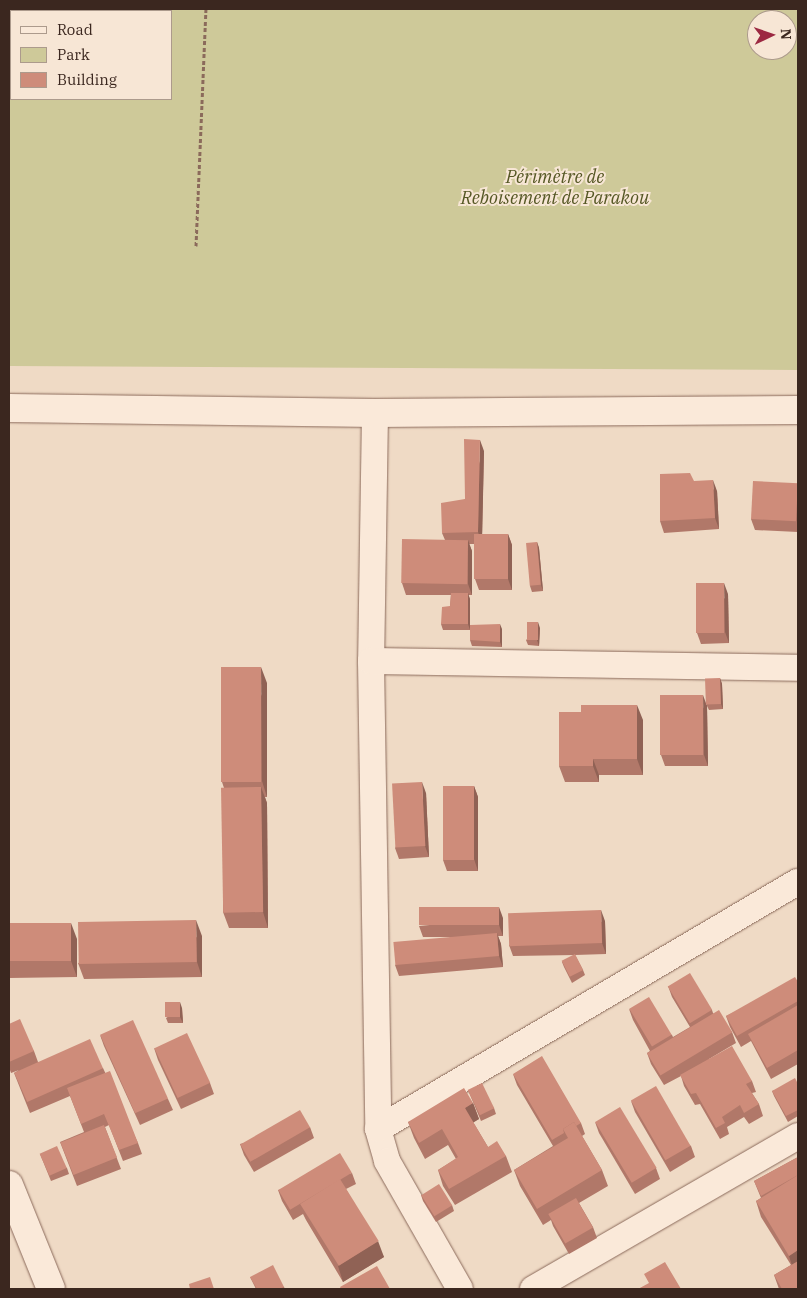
<!DOCTYPE html>
<meta charset="utf-8">
<style>
body{margin:0}
#map{position:relative;width:807px;height:1298px;overflow:hidden;background:#efdac5;font-family:"IBM Plex Serif",serif}
div>[style]{position:absolute}
.green>*{inset:0;background:#cec999}
.path>*{height:3px;margin-top:-1.5px;transform-origin:0;background:repeating-linear-gradient(90deg,#8b6a5b 0 4px,transparent 0 6.5px)}
.roads{filter:drop-shadow(0 0 1px #8b6a5b) drop-shadow(0 0 1px #8b6a5b)}
.minor>*{height:26px;margin:-13px;padding:0 13px;transform-origin:13px;border-radius:13px;background:#fae9d9}
.tertiary>*{height:28px;margin:-14px;padding:0 14px;transform-origin:14px;border-radius:14px;background:#fae9d9}
.wall>*{inset:0;background:#b17869}
.shaded-wall>*{inset:0;background:#906255}
.building>*{inset:0;background:#ce8c7a;transform-origin:0 0}
span{translate:-50% -50%;white-space:nowrap;text-align:center;line-height:1.15;-webkit-text-stroke:4px #f7e6d5;paint-order:stroke}
.park-label{font-size:18px;color:#565825;font-style:italic}
.frame{position:absolute;inset:0;border:10px solid #3b271f;pointer-events:none}
.legend{position:absolute;left:10px;top:10px;width:162px;height:90px;box-sizing:border-box;background:#f7e6d5;border:1px solid #ac9a8c;margin:0;padding:6px 9px;list-style:none;font-size:15px;color:#3b271f}
.legend li{display:flex;align-items:center;gap:10px;height:25px}
.legend b{width:25px;border:1px solid #ac9a8c}
.north{position:absolute;left:747px;top:10px;width:50px;height:50px;box-sizing:border-box;background:#f7e6d5;border:1px solid #ac9a8c;border-radius:50%;rotate:87deg;font-size:14px;font-weight:700;line-height:20px;text-align:center;color:#3b271f}
.north::after{content:'';display:block;margin:auto;width:18px;height:22px;background:#9c2942;clip-path:polygon(50% 0,100% 100%,50% 72%,0 100%)}
</style>
<div id="map">
<div class="green">
<div style="clip-path:polygon(evenodd,9px 9px,798px 9px,798px 370px,9px 366px,9px 9px,11px 11px,171px 11px,171px 99px,11px 99px,11px 11px,9px 9px,757px 20px,787px 20px,787px 50px,757px 50px,757px 20px)"></div>
</div>
<div class="path">
<div style="left:196px;top:246px;width:237px;rotate:-87.6deg"></div>
</div>
<div class="roads">
<div class="minor">
<div style="left:375px;top:413px;width:248px;rotate:90.9deg"></div>
<div style="left:371px;top:661px;width:468px;rotate:89.1deg"></div>
<div style="left:378px;top:1129px;width:33px;rotate:74deg"></div>
<div style="left:387px;top:1161px;width:147px;rotate:60.3deg"></div>
<div style="left:371px;top:661px;width:427px;rotate:0.9deg"></div>
<div style="left:378px;top:1129px;width:487px;rotate:-30.5deg"></div>
<div style="left:533px;top:1289px;width:306px;rotate:-30deg"></div>
</div>
<div class="tertiary">
<div style="left:9px;top:408px;width:366px;rotate:0.8deg"></div>
<div style="left:375px;top:413px;width:423px;rotate:-0.4deg"></div>
<div style="left:9px;top:1185px;width:112px;rotate:68deg"></div>
</div>
</div>
<div class="wall">
<div style="clip-path:polygon(484px 451px,482px 534px,508px 534px,512px 545px,512px 590px,479px 590px,475px 579px,474px 544px,469px 544px,472px 551px,472px 595px,468px 595px,470px 599px,470px 630px,443px 630px,441px 624px,450px 606px,451px 595px,406px 595px,402px 583px,445px 540px,442px 533px,465px 499px)"></div>
<div style="clip-path:polygon(694px 481px,717px 491px,719px 529px,664px 533px,660px 521px)"></div>
<div style="clip-path:polygon(798px 483px,798px 532px,755px 530px,751px 519px)"></div>
<div style="clip-path:polygon(537px 542px,539px 548px,543px 591px,532px 592px,530px 586px)"></div>
<div style="clip-path:polygon(728px 594px,729px 643px,701px 644px,697px 633px)"></div>
<div style="clip-path:polygon(540px 628px,539px 646px,528px 645px,526px 640px)"></div>
<div style="clip-path:polygon(502px 629px,502px 647px,472px 646px,470px 640px)"></div>
<div style="clip-path:polygon(720px 678px,722px 684px,723px 709px,709px 710px,707px 706px,708px 766px,665px 766px,661px 755px,707px 704px)"></div>
<div style="clip-path:polygon(267px 683px,267px 797px,265px 797px,267px 803px,268px 928px,229px 928px,223px 912px,224px 788px,222px 782px)"></div>
<div style="clip-path:polygon(643px 720px,643px 775px,599px 775px,599px 782px,565px 782px,559px 766px)"></div>
<div style="clip-path:polygon(474px 786px,478px 797px,478px 871px,447px 871px,443px 860px)"></div>
<div style="clip-path:polygon(426px 793px,429px 857px,399px 859px,395px 848px)"></div>
<div style="clip-path:polygon(503px 918px,503px 936px,498px 936px,501px 944px,503px 967px,399px 976px,395px 965px,451px 937px,423px 937px,419px 926px)"></div>
<div style="clip-path:polygon(605px 921px,606px 954px,575px 955px,583px 970px,585px 975px,572px 983px,564px 967px,562px 962px,575px 955px,513px 956px,509px 945px)"></div>
<div style="clip-path:polygon(9px 924px,77px 939px,77px 977px,9px 978px)"></div>
<div style="clip-path:polygon(202px 936px,202px 977px,84px 979px,78px 963px)"></div>
<div style="clip-path:polygon(798px 982px,798px 1064px,771px 1079px,751px 1041px,741px 1047px,730px 1027px,726px 1016px)"></div>
<div style="clip-path:polygon(668px 986px,712px 1010px,713px 1013px,732px 1032px,736px 1043px,709px 1059px,752px 1081px,756px 1092px,752px 1093px,759px 1104px,763px 1116px,749px 1124px,744px 1117px,727px 1127px,729px 1134px,720px 1139px,700px 1104px,695px 1105px,684px 1086px,681px 1076px,664px 1085px,651px 1064px,647px 1053px,650px 1051px,633px 1020px,629px 1009px,672px 1035px,673px 1037px,690px 1027px,672px 997px)"></div>
<div style="clip-path:polygon(182px 1008px,183px 1023px,168px 1023px,166px 1018px)"></div>
<div style="clip-path:polygon(9px 1024px,34px 1051px,38px 1062px,103px 1068px,138px 1143px,142px 1154px,123px 1161px,109px 1125px,105px 1127px,121px 1169px,77px 1186px,60px 1142px,84px 1132px,70px 1096px,30px 1113px,14px 1073px,19px 1070px,11px 1073px,9px 1067px)"></div>
<div style="clip-path:polygon(100px 1035px,168px 1099px,173px 1110px,140px 1125px,104px 1046px)"></div>
<div style="clip-path:polygon(154px 1048px,210px 1083px,214px 1094px,181px 1109px,158px 1060px)"></div>
<div style="clip-path:polygon(513px 1074px,581px 1123px,585px 1134px,582px 1136px,602px 1170px,608px 1186px,579px 1203px,593px 1227px,597px 1238px,569px 1254px,553px 1226px,551px 1220px,543px 1225px,520px 1186px,514px 1170px,553px 1146px,517px 1085px)"></div>
<div style="clip-path:polygon(798px 1084px,798px 1116px,788px 1122px,774px 1096px,772px 1091px)"></div>
<div style="clip-path:polygon(468px 1090px,494px 1108px,496px 1114px,481px 1121px)"></div>
<div style="clip-path:polygon(631px 1101px,691px 1146px,695px 1157px,670px 1172px,635px 1112px)"></div>
<div style="clip-path:polygon(473px 1103px,479px 1119px,473px 1122px,488px 1147px,506px 1156px,512px 1172px,455px 1205px,443px 1186px,438px 1170px,456px 1159px,448px 1145px,425px 1159px,414px 1138px,408px 1122px)"></div>
<div style="clip-path:polygon(595px 1122px,656px 1168px,660px 1179px,635px 1194px,599px 1133px)"></div>
<div style="clip-path:polygon(310px 1127px,314px 1138px,254px 1172px,244px 1155px,240px 1144px)"></div>
<div style="clip-path:polygon(40px 1154px,67px 1168px,69px 1174px,51px 1181px)"></div>
<div style="clip-path:polygon(798px 1157px,798px 1289px,779px 1289px,774px 1275px,791px 1265px,761px 1217px,756px 1201px,761px 1198px,754px 1181px)"></div>
<div style="clip-path:polygon(352px 1173px,356px 1184px,346px 1189px,384px 1257px,343px 1282px,306px 1220px,303px 1214px,293px 1220px,282px 1201px,278px 1190px)"></div>
<div style="clip-path:polygon(421px 1195px,452px 1205px,454px 1211px,436px 1222px,423px 1201px)"></div>
<div style="clip-path:polygon(250px 1277px,284px 1287px,285px 1289px,256px 1289px)"></div>
</div>
<div class="shaded-wall">
<div style="clip-path:polygon(480px 440px,484px 451px,482px 543px,478px 532px)"></div>
<div style="clip-path:polygon(713px 480px,717px 491px,719px 529px,715px 518px)"></div>
<div style="clip-path:polygon(508px 534px,512px 545px,512px 590px,508px 579px)"></div>
<div style="clip-path:polygon(468px 540px,472px 551px,472px 595px,468px 584px)"></div>
<div style="clip-path:polygon(537px 542px,539px 548px,543px 591px,541px 585px)"></div>
<div style="clip-path:polygon(724px 583px,728px 594px,729px 643px,725px 632px)"></div>
<div style="clip-path:polygon(468px 593px,470px 599px,470px 630px,468px 624px)"></div>
<div style="clip-path:polygon(538px 622px,540px 628px,539px 646px,537px 640px)"></div>
<div style="clip-path:polygon(500px 624px,502px 629px,502px 647px,500px 642px)"></div>
<div style="clip-path:polygon(261px 667px,267px 683px,267px 797px,262px 781px)"></div>
<div style="clip-path:polygon(720px 678px,722px 684px,723px 709px,721px 704px)"></div>
<div style="clip-path:polygon(703px 695px,707px 706px,708px 766px,704px 755px)"></div>
<div style="clip-path:polygon(637px 705px,643px 720px,643px 775px,637px 759px)"></div>
<div style="clip-path:polygon(593px 759px,599px 775px,599px 782px,593px 766px)"></div>
<div style="clip-path:polygon(422px 782px,426px 793px,429px 857px,425px 846px)"></div>
<div style="clip-path:polygon(474px 786px,478px 797px,478px 871px,474px 859px)"></div>
<div style="clip-path:polygon(261px 787px,267px 803px,268px 928px,263px 912px)"></div>
<div style="clip-path:polygon(499px 907px,503px 918px,503px 936px,499px 925px)"></div>
<div style="clip-path:polygon(601px 910px,605px 921px,606px 954px,602px 943px)"></div>
<div style="clip-path:polygon(196px 920px,202px 936px,202px 977px,197px 962px)"></div>
<div style="clip-path:polygon(71px 923px,77px 939px,77px 977px,71px 961px)"></div>
<div style="clip-path:polygon(497px 933px,501px 944px,503px 967px,499px 956px)"></div>
<div style="clip-path:polygon(180px 1002px,182px 1008px,183px 1023px,180px 1017px)"></div>
<div style="clip-path:polygon(473px 1103px,479px 1119px,471px 1124px,465px 1108px)"></div>
<div style="clip-path:polygon(378px 1241px,384px 1257px,343px 1282px,338px 1266px)"></div>
<div style="clip-path:polygon(798px 1250px,798px 1269px,794px 1272px,789px 1256px)"></div>
</div>
<div class="building">
<div style="clip-path:polygon(464px 439px,480px 440px,478px 532px,442px 533px,441px 503px,465px 499px)"></div>
<div style="clip-path:polygon(690px 473px,694px 481px,713px 480px,715px 518px,660px 521px,660px 474px)"></div>
<div style="left:753px;top:481px;width:45px;height:38px;rotate:3deg"></div>
<div style="left:474px;top:534px;width:34px;height:45px"></div>
<div style="left:402px;top:539px;width:66px;height:44px;rotate:1deg"></div>
<div style="left:537px;top:542px;width:43px;height:11px;rotate:85deg"></div>
<div style="left:696px;top:583px;width:28px;height:50px"></div>
<div style="clip-path:polygon(451px 593px,468px 593px,468px 624px,441px 624px,442px 607px,450px 606px)"></div>
<div style="left:527px;top:622px;width:11px;height:18px"></div>
<div style="clip-path:polygon(500px 624px,500px 642px,470px 640px,470px 625px)"></div>
<div style="left:221px;top:667px;width:40px;height:115px"></div>
<div style="left:720px;top:678px;width:26px;height:15px;rotate:88deg"></div>
<div style="left:660px;top:695px;width:43px;height:60px"></div>
<div style="clip-path:polygon(581px 705px,637px 705px,637px 759px,593px 759px,593px 766px,559px 766px,559px 712px,581px 712px)"></div>
<div style="left:422px;top:782px;width:64px;height:30px;rotate:87deg"></div>
<div style="left:443px;top:786px;width:31px;height:74px"></div>
<div style="left:261px;top:787px;width:125px;height:40px;rotate:89deg"></div>
<div style="left:499px;top:907px;width:18px;height:80px;rotate:90deg"></div>
<div style="left:601px;top:910px;width:33px;height:93px;rotate:88deg"></div>
<div style="left:196px;top:920px;width:42px;height:118px;rotate:89deg"></div>
<div style="left:71px;top:923px;width:38px;height:62px;rotate:90deg"></div>
<div style="left:497px;top:933px;width:23px;height:104px;rotate:85deg"></div>
<div style="left:575px;top:954px;width:18px;height:15px;rotate:63deg"></div>
<div style="left:690px;top:973px;width:43px;height:26px;rotate:59deg"></div>
<div style="clip-path:polygon(795px 977px,798px 982px,798px 1001px,737px 1036px,726px 1016px)"></div>
<div style="left:649px;top:997px;width:44px;height:23px;rotate:59deg"></div>
<div style="left:180px;top:1002px;width:15px;height:15px;rotate:90deg"></div>
<div style="clip-path:polygon(798px 1005px,798px 1050px,767px 1068px,748px 1034px)"></div>
<div style="left:719px;top:1010px;width:26px;height:84px;rotate:59deg"></div>
<div style="clip-path:polygon(20px 1019px,34px 1051px,9px 1062px,9px 1024px)"></div>
<div style="left:133px;top:1020px;width:86px;height:36px;rotate:66deg"></div>
<div style="left:187px;top:1033px;width:55px;height:36px;rotate:65deg"></div>
<div style="left:90px;top:1039px;width:32px;height:83px;rotate:66deg"></div>
<div style="clip-path:polygon(732px 1046px,752px 1081px,746px 1084px,759px 1104px,744px 1113px,740px 1105px,722px 1117px,725px 1123px,716px 1128px,696px 1093px,691px 1094px,680px 1075px)"></div>
<div style="clip-path:polygon(542px 1056px,581px 1123px,576px 1126px,574px 1122px,563px 1129px,564px 1133px,552px 1140px,513px 1074px)"></div>
<div style="clip-path:polygon(110px 1071px,138px 1143px,119px 1150px,104px 1114px,81px 1124px,67px 1088px)"></div>
<div style="clip-path:polygon(795px 1078px,798px 1084px,798px 1110px,786px 1116px,772px 1091px)"></div>
<div style="left:482px;top:1083px;width:28px;height:16px;rotate:64deg"></div>
<div style="left:656px;top:1086px;width:69px;height:29px;rotate:60deg"></div>
<div style="clip-path:polygon(464px 1088px,473px 1103px,465px 1108px,488px 1147px,497px 1141px,506px 1156px,449px 1189px,438px 1170px,458px 1157px,442px 1129px,419px 1143px,408px 1122px)"></div>
<div style="left:620px;top:1107px;width:71px;height:29px;rotate:59deg"></div>
<div style="left:300px;top:1110px;width:20px;height:69px;rotate:60deg"></div>
<div style="clip-path:polygon(574px 1122px,602px 1170px,537px 1209px,514px 1170px,568px 1138px,563px 1129px)"></div>
<div style="left:104px;top:1125px;width:35px;height:47px;rotate:68deg"></div>
<div style="left:57px;top:1146px;width:24px;height:19px;rotate:66deg"></div>
<div style="left:340px;top:1153px;width:23px;height:72px;rotate:59deg"></div>
<div style="clip-path:polygon(798px 1157px,798px 1175px,761px 1196px,754px 1181px)"></div>
<div style="clip-path:polygon(798px 1175px,798px 1250px,789px 1256px,756px 1201px)"></div>
<div style="left:340px;top:1179px;width:73px;height:47px;rotate:58deg"></div>
<div style="left:439px;top:1184px;width:25px;height:21px;rotate:58deg"></div>
<div style="left:576px;top:1198px;width:34px;height:32px;rotate:60deg"></div>
<div style="clip-path:polygon(798px 1261px,798px 1289px,782px 1289px,774px 1275px)"></div>
<div style="clip-path:polygon(665px 1262px,681px 1289px,638px 1289px,649px 1283px,644px 1274px)"></div>
<div style="clip-path:polygon(273px 1265px,284px 1287px,279px 1289px,257px 1289px,250px 1277px)"></div>
<div style="clip-path:polygon(377px 1266px,390px 1289px,341px 1289px,340px 1287px)"></div>
<div style="clip-path:polygon(210px 1277px,214px 1289px,190px 1289px,189px 1284px)"></div>
</div>
<div class="park-label">
<span style="left:555px;top:188px">Périmètre de<br>Reboisement de Parakou</span>
</div>
<div class="frame"></div>
<ul class="legend">
<li><b style="height:6px;background:#fae9d9"></b>Road</li>
<li><b style="height:14px;background:#cec999"></b>Park</li>
<li><b style="height:14px;background:#ce8c7a"></b>Building</li>
</ul>
<div class="north">N</div>
</div>
